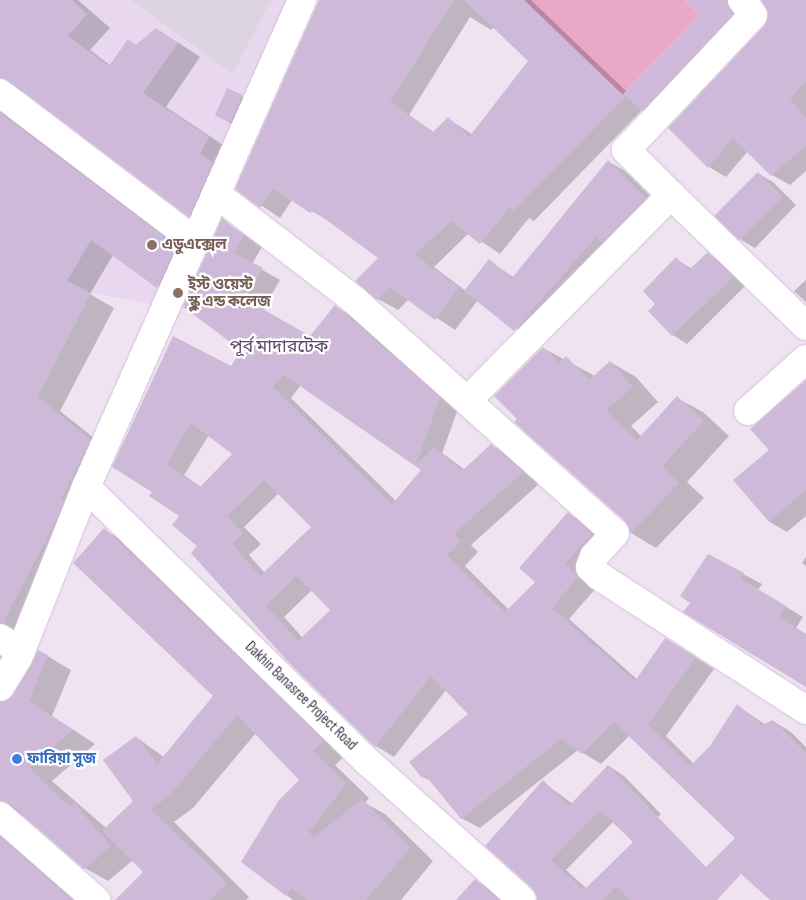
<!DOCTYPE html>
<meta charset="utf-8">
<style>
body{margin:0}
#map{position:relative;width:806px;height:900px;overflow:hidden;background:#efe3f2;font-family:"Sofia Sans Condensed","Noto Sans Bengali",sans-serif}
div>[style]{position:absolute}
.residential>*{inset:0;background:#e8d7ee}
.industrial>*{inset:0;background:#dcd5e1}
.green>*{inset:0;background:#eaa8c9}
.shadow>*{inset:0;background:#0003}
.building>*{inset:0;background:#cebad8;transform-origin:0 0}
.roads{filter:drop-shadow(0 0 1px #d5c2dc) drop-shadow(0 0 1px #d5c2dc)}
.minor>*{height:28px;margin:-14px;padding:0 14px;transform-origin:14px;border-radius:14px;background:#fff}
.dots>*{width:14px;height:14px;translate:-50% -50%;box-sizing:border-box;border:2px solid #fff;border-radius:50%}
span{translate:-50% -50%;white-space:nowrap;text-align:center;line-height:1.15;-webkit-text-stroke:4.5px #fff;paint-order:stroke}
.education-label{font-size:15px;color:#785e54;font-weight:700}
.left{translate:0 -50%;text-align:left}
.street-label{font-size:15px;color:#3e3344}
.shop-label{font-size:15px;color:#366cbe;font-weight:700}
.quarter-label{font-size:18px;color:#5d4968}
</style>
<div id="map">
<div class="residential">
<div style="clip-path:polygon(0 0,288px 0,155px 305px,49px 284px,0 331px)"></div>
</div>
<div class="industrial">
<div style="clip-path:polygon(131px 0,271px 0,233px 74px)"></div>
</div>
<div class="green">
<div style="clip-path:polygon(524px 0,685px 0,700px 15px,622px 95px)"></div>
</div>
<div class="shadow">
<div style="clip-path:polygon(0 0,78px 0,110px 28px,90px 50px,111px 66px,156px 30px,179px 43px,200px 57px,166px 107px,232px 151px,212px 229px,189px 216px,27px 92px,18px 91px,198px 260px,181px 300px,113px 255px,90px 294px,114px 308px,60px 411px,113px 453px,23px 671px,8px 700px,14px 696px,39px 651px,71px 670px,52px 716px,95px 744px,52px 781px,106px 828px,134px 801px,136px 737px,164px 757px,215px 696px,104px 530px,127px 543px,346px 755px,335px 765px,369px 798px,365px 803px,385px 814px,433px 861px,401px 900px,293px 900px,242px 862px,300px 780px,256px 733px,193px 808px,174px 822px,249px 897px,246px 900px,116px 900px,144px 872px,133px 860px,108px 881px,85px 868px,22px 815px,12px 818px,78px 900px,0 900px)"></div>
<div style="clip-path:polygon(evenodd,320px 0,531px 0,627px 92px,702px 15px,687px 0,749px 0,660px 120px,642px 110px,534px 221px,529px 218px,500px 254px,469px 233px,434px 267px,466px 291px,489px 261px,515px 278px,609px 162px,625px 171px,662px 208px,532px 340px,478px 300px,455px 330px,409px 299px,398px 310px,378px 299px,380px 258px,331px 222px,292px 200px,280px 218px,237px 189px,320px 0,470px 17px,491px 30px,494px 27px,530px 61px,472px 134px,448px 119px,435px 133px,409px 115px,470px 17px)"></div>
<div style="clip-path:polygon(762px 0,806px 0,806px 171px,790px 185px,772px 175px,748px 151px,726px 177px,709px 167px,769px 19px,767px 6px)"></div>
<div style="clip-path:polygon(242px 96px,256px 104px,244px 131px,216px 115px)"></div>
<div style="clip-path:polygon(759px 174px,773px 182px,796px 205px,755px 248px,741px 240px)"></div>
<div style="clip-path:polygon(evenodd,223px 220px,262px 247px,252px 264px,280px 280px,263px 310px,310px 337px,335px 307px,354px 317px,458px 409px,442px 453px,465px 470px,491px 445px,510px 456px,540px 483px,471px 545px,478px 552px,465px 566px,509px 610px,537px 582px,569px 514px,587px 524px,610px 545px,596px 588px,569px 619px,638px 680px,684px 650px,714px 669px,666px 736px,694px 764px,711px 746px,738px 706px,766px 725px,773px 721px,791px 732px,806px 747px,806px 900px,771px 900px,737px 838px,630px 735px,601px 764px,578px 750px,480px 828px,461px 818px,434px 783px,423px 777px,470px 715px,446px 690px,394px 757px,376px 746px,290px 662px,199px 546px,181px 516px,154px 491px,113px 467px,232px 368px,243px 349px,223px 220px,301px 385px,423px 469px,396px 501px,291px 398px,301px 385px,223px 220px,209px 435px,234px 454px,201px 487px,184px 475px,209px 435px,223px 220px,279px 493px,313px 527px,265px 573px,249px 555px,261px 544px,244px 527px,279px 493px,223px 220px,312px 590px,332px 610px,303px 638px,284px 617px,312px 590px)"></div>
<div style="clip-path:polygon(708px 254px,722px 262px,746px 285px,687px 344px,673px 335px,649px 311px,656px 304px,676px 259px,692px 269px)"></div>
<div style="clip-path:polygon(806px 280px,806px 302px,794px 291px)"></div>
<div style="clip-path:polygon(543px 348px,595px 376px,610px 362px,636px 377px,658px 402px,631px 426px,642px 437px,677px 398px,703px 412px,729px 436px,687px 482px,704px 498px,656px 548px,631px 533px,626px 521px,519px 419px)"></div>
<div style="clip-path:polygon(806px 381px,806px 516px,787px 532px,770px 522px,735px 480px,771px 450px)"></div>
<div style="clip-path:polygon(709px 556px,762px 584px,758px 590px,803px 617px,796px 628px,806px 634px,806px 687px,692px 602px)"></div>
<div style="clip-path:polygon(806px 557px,806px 566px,802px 563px)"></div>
<div style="clip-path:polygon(evenodd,609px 766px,624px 776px,661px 814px,642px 834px,716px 900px,547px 900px,543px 782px,573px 804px,609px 766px,614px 821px,638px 839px,587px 889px,566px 870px,614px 821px)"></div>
<div style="clip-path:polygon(476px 881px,490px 889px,502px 900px,458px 900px)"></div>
</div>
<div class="building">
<div style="clip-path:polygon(0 0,72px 0,87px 14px,68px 36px,109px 66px,128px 39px,136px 45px,156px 28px,178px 43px,143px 93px,209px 137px,200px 154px,213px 162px,189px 217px,9px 81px,0 78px)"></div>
<div style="clip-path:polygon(319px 0,454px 0,390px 102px,433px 132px,448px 117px,469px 137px,528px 61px,464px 0,524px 0,625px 97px,514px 211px,510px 207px,480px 244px,451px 221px,415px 255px,459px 287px,435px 320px,390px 287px,377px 300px,355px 281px,378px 258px,313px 210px,310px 213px,273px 188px,260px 208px,235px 189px)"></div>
<div style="clip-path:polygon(685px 0,727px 0,733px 14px,642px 111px,623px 94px,700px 15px)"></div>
<div style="clip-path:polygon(761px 0,806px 0,806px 82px,790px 99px,806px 118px,806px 146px,771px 176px,733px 138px,708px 168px,668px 128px,765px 25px,768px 13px)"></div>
<div style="left:227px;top:88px;width:17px;height:30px;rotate:24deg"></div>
<div style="clip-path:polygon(0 113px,176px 246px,157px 288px,91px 240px,67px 281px,91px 293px,38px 397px,90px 439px,61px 500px,64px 501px,55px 522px,3px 623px,0 623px)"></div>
<div style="clip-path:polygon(608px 160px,646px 198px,601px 243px,596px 237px,514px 331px,464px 291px,489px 259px,512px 278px)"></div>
<div style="left:758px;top:172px;width:35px;height:62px;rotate:45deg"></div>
<div style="clip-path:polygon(evenodd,222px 218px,244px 236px,234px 253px,263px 268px,245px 299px,310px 336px,335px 305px,440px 397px,416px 465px,434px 447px,462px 471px,491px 444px,523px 472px,454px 534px,461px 541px,447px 555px,505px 612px,535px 582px,519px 568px,568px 512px,592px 534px,565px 563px,578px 577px,552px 608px,635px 681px,665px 638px,696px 657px,648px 725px,690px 766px,710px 746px,737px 704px,762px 725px,773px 720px,806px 753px,806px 900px,770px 900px,741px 874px,717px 900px,630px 900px,617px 886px,603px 900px,537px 900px,532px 888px,485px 846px,543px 780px,569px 806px,608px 765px,706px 867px,735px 838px,614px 722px,582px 754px,561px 739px,461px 819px,425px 775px,422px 778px,409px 762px,468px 714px,431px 676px,375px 747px,289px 663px,191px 553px,197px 546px,172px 525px,179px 516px,149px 496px,152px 492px,112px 467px,173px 336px,231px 366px,241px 350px,183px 307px,222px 218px,284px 375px,421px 470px,392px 504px,273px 387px,284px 375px,222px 218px,191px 423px,232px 454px,200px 487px,167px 464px,191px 423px,222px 218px,264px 480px,311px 527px,260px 576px,232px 544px,243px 533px,227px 516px,264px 480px,222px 218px,297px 576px,330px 610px,298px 641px,266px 606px,297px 576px,222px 218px,600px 810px,633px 842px,584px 890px,551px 860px,600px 810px)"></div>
<div style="clip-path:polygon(708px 252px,733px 277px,672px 336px,648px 311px,655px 304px,643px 291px,676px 257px,689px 270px)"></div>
<div style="clip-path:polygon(543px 347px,559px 363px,566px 356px,589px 380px,610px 361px,633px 387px,606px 410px,637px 440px,677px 396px,704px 421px,662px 466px,679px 483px,630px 534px,625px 521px,514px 422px,517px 419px,494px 396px)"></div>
<div style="clip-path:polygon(806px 380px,806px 490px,769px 522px,733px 480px,769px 450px,750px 429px)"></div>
<div style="clip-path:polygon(104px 528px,324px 741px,313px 751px,346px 784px,309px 832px,314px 837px,362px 799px,411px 847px,366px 900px,308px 900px,292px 888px,286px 896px,241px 862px,279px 800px,299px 780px,237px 715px,170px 795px,151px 809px,227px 883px,210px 900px,115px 900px,143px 872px,102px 831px,133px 801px,103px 760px,136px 736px,157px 764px,213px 696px,73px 563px)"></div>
<div style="clip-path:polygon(708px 554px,744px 573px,741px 579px,786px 606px,779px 616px,806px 635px,806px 687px,683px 612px,690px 603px,680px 596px)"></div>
<div style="clip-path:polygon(38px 650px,48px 655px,29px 701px,73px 730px,29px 767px,70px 807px,74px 803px,111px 846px,84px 869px,10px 804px,0 801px,0 703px,13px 695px)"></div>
<div style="clip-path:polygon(0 837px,72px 900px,0 900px)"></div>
<div style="clip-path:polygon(475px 879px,499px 900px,456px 900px)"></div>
</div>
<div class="roads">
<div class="minor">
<div style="left:0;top:93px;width:245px;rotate:37.2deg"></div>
<div style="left:216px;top:194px;width:174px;rotate:37.5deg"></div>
<div style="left:354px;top:300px;width:350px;rotate:41.8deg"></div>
<div style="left:615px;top:533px;width:31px;rotate:132deg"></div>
<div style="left:594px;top:556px;width:12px;rotate:110deg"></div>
<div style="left:590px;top:567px;width:13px;rotate:45deg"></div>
<div style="left:599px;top:576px;width:247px;rotate:32.9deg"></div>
<div style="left:671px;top:195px;width:188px;rotate:44.1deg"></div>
<div style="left:468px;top:400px;width:289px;rotate:-45.3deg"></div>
<div style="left:671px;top:195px;width:64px;rotate:-135deg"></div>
<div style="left:626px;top:150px;width:185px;rotate:-46.7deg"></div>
<div style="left:753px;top:15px;width:19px;rotate:-126deg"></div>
<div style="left:748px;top:411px;width:78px;rotate:-41.9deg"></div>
<div style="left:86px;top:487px;width:395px;rotate:44.3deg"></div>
<div style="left:369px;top:763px;width:205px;rotate:41.8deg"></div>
<div style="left:0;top:638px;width:25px;rotate:34deg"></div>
<div style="left:0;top:687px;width:34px;rotate:-58deg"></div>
<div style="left:18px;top:658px;width:184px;rotate:-68.3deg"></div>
<div style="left:86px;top:487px;width:533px;rotate:-66.08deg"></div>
<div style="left:0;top:816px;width:128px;rotate:41.2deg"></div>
</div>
</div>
<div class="dots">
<div style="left:152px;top:245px;background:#8d6e63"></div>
<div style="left:178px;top:293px;background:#8d6e63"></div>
<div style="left:17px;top:759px;background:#3f7fe0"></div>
</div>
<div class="education-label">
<span class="left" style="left:162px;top:245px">এডুএক্সেল</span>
<span class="left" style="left:188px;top:293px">ইস্ট ওয়েস্ট<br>স্কুল এন্ড কলেজ</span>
</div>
<div class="street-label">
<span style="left:301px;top:696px;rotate:44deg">Dakhin Banasree Project Road</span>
</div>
<div class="shop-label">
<span class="left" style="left:27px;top:759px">ফারিয়া সুজ</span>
</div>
<div class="quarter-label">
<span style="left:279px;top:347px">পূর্ব মাদারটেক</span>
</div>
</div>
